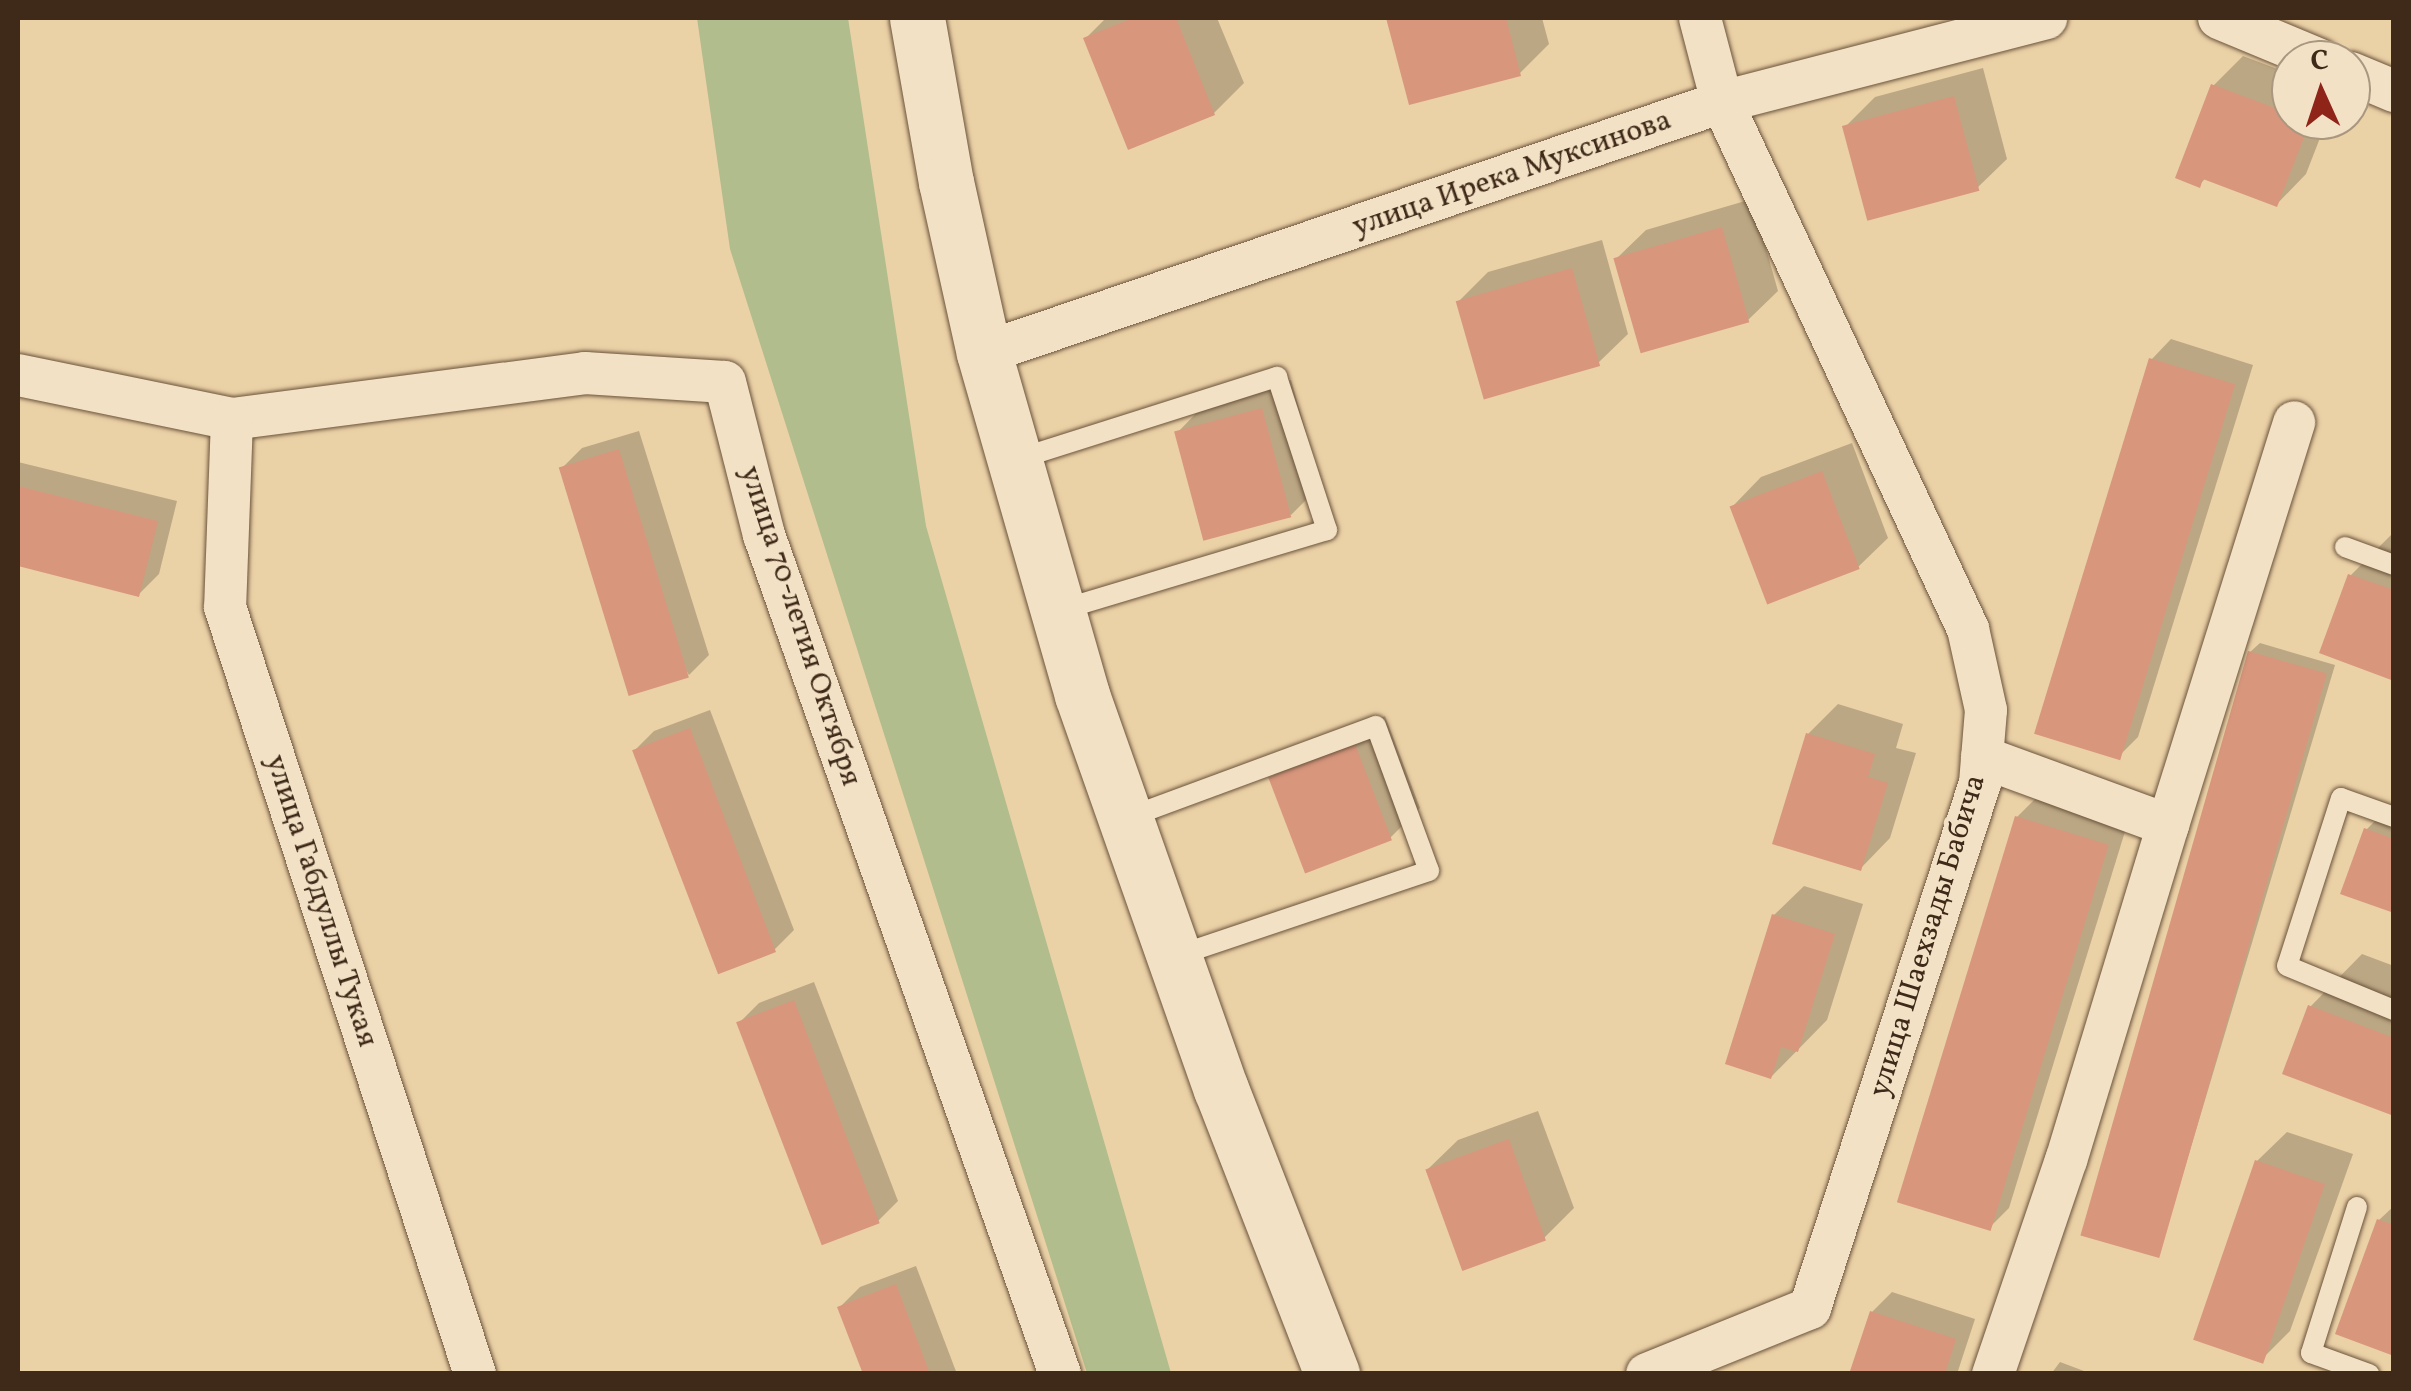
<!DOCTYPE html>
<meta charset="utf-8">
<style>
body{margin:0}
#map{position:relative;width:2411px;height:1391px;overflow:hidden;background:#ebd1a6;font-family:Vollkorn,serif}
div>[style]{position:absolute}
.green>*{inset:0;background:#b1bd8c}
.shadow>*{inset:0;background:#0003}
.building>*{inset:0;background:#d8967d;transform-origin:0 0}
.roads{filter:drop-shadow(0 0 2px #6a533c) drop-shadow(0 0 2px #6a533c)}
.service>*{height:20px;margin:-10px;padding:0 10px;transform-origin:10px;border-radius:10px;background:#f2e1c5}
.minor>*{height:42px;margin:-21px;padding:0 21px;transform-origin:21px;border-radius:21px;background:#f2e1c5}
.secondary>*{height:55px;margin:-27.5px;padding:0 27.5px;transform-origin:27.5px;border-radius:27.5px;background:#f2e1c5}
span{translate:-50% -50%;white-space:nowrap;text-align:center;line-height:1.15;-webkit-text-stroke:9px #f2e1c5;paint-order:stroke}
.street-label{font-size:30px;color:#3f2918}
.frame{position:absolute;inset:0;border:20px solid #3f2918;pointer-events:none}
.north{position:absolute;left:2271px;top:40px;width:100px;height:100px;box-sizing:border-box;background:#f2e1c5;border:2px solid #aa9780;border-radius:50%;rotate:357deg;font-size:28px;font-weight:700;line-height:40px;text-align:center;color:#3f2918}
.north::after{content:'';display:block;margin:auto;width:35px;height:45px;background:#8f2418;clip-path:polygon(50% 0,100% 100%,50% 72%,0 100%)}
</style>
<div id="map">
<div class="green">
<div style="clip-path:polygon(697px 18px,848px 18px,926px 526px,1171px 1373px,1087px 1373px,730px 249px)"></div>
</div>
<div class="shadow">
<div style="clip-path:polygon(1106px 18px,1217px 18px,1244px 83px,1214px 113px,1129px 146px,1086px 38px)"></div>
<div style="clip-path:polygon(1388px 18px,1542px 18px,1549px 44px,1520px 73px,1410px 102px)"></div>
<div style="clip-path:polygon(2243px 56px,2291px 74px,2291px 120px,2327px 120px,2306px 174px,2277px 204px,2207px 177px,2199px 185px,2213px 86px)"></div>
<div style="clip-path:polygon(1983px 68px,2007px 159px,1977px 188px,1845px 127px,1875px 97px)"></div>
<div style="clip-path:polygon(1752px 199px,1778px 291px,1748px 320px,1616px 259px,1646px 230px)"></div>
<div style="clip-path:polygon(1602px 240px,1628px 334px,1598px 363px,1459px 301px,1488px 272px)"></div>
<div style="clip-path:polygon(2171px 339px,2253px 365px,2138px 737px,2118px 757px,2152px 359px)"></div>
<div style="clip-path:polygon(1291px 380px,1321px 485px,1291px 515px,1177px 433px,1206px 403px)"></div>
<div style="clip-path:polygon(639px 431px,709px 655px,689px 675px,562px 468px,582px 448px)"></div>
<div style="clip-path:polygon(1852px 443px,1888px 538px,1858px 567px,1732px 507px,1761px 477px)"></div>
<div style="clip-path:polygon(18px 462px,177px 501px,159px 574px,139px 594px,18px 564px)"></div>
<div style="clip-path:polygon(2394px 532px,2394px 678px,2351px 575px)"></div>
<div style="clip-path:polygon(2260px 643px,2335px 665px,2162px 1244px,2152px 1254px,2250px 652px)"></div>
<div style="clip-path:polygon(1838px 704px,1903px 724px,1896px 748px,1916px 753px,1890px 838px,1861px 868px,1808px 734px)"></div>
<div style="clip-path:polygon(710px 710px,794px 930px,774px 950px,634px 751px,654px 731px)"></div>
<div style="clip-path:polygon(1385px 716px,1420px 808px,1390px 838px,1271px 778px,1301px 748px)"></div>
<div style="clip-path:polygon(2037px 797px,2127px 825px,2009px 1208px,1989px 1228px,2017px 817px)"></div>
<div style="clip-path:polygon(2394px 802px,2394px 911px,2366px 830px)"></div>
<div style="clip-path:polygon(1804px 886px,1863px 904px,1827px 1020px,1771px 1077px,1774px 915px)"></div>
<div style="clip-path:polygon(2362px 954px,2394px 966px,2394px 1113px,2310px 1007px)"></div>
<div style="clip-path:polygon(814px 982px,898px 1201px,878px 1221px,739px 1023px,759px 1003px)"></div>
<div style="clip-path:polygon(1538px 1111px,1574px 1208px,1544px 1238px,1428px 1169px,1458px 1140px)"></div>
<div style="clip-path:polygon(2287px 1132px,2353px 1154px,2290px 1331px,2260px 1361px,2257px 1161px)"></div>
<div style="clip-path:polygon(2394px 1206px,2394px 1353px,2379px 1220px)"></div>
<div style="clip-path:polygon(916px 1266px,957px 1374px,866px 1374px,840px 1307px,860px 1287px)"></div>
<div style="clip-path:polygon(1892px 1292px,1975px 1319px,1957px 1374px,1852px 1374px,1872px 1312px)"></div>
<div style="clip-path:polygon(2060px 1362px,2092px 1374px,2051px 1374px)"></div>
</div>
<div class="building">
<div style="clip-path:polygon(1133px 18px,1176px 18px,1215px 115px,1128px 150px,1083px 38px)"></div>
<div style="clip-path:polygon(1386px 18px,1506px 18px,1521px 76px,1409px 105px)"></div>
<div style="clip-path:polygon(2211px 84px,2291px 114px,2291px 120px,2310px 122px,2277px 207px,2203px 179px,2200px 188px,2175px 178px)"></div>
<div style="left:1954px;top:96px;width:98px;height:116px;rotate:75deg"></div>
<div style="left:1722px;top:227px;width:99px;height:113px;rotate:74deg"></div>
<div style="left:1572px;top:268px;width:102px;height:121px;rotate:74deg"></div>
<div style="left:2149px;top:358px;width:90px;height:393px;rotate:17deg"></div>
<div style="left:1262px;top:408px;width:113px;height:91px;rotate:75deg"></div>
<div style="left:619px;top:449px;width:239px;height:63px;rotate:73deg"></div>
<div style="left:1822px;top:471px;width:105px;height:99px;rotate:69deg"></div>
<div style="clip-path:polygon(18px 486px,158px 521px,139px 597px,18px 566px)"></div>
<div style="clip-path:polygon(2348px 574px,2394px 590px,2394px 681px,2319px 653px)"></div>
<div style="left:2248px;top:651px;width:82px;height:608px;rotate:16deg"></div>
<div style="left:690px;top:728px;width:240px;height:62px;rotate:69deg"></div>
<div style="clip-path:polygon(1806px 733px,1875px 754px,1868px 777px,1888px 783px,1861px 871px,1772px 844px)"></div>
<div style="left:1355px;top:744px;width:103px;height:93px;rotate:69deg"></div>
<div style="left:2015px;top:816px;width:98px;height:404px;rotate:17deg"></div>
<div style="clip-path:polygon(2364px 828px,2394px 839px,2394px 913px,2340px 894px)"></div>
<div style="clip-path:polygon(1772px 914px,1835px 934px,1798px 1052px,1781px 1047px,1771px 1079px,1725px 1064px)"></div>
<div style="left:794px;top:1000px;width:239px;height:62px;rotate:69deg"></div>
<div style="clip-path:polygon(2308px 1005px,2394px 1038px,2394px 1116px,2282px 1074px)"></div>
<div style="left:1509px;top:1139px;width:108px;height:89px;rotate:70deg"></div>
<div style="left:2255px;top:1160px;width:74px;height:190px;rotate:19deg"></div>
<div style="clip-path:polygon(2377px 1219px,2394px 1225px,2394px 1356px,2335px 1334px)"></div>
<div style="clip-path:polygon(896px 1284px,930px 1374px,863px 1374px,837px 1307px)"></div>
<div style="clip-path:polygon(1870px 1311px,1956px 1339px,1945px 1374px,1849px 1374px)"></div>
</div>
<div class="roads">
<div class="service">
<div style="left:1018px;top:459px;width:272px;rotate:-17.6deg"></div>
<div style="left:1277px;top:377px;width:161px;rotate:71.9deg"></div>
<div style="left:1327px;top:530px;width:279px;rotate:163.3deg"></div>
<div style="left:2345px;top:547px;width:52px;rotate:20.2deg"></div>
<div style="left:2394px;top:817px;width:56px;rotate:-160.3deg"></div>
<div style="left:2341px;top:798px;width:176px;rotate:107.8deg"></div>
<div style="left:2287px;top:966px;width:116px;rotate:22.4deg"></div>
<div style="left:1127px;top:818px;width:265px;rotate:-20.3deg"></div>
<div style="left:1376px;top:726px;width:154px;rotate:69.9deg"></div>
<div style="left:1429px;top:871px;width:267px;rotate:161.4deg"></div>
<div style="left:2357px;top:1207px;width:153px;rotate:107.5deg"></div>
<div style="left:2311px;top:1353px;width:62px;rotate:19.9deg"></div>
</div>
<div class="minor">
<div style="left:2219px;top:18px;width:109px;rotate:22.6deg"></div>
<div style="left:2351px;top:73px;width:47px;rotate:22.7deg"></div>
<div style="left:984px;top:353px;width:780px;rotate:-18.78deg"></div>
<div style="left:1722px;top:102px;width:335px;rotate:-14.5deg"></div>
<div style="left:18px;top:375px;width:218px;rotate:11.6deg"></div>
<div style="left:232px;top:419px;width:356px;rotate:-7.4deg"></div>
<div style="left:585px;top:373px;width:140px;rotate:3.7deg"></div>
<div style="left:725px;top:382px;width:158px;rotate:75.7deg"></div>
<div style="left:764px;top:535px;width:890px;rotate:70.57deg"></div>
<div style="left:232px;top:419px;width:188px;rotate:92.1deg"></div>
<div style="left:225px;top:607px;width:807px;rotate:71.95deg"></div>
<div style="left:1982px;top:757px;width:198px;rotate:20.1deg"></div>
<div style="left:2168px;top:825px;width:350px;rotate:106.9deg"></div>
<div style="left:2066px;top:1160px;width:226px;rotate:108.8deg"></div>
<div style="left:2168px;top:825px;width:422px;rotate:-72.6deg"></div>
<div style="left:1647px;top:1374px;width:176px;rotate:-22deg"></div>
<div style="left:1810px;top:1308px;width:552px;rotate:-72.06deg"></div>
<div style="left:1980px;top:783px;width:73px;rotate:-85.3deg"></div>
<div style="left:1986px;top:710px;width:83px;rotate:-102.5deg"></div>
<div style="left:1968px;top:629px;width:582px;rotate:-115.02deg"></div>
<div style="left:1722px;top:102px;width:87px;rotate:-104.7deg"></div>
</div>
<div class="secondary">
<div style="left:917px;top:18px;width:167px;rotate:80deg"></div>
<div style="left:946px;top:182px;width:175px;rotate:77.5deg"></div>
<div style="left:984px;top:353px;width:356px;rotate:74deg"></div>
<div style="left:1082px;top:695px;width:418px;rotate:70.6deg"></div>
<div style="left:1221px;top:1089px;width:306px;rotate:68.7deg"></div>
</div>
</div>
<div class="street-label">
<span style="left:1512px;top:174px;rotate:-19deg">улица Ирека Муксинова</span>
<span style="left:800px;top:626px;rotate:72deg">улица 70-летия Октября</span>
<span style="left:321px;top:901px;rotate:72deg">улица Габдуллы Тукая</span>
<span style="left:1928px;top:936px;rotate:-73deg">улица Шаехзады Бабича</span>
</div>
<div class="frame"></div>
<div class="north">С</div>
</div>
